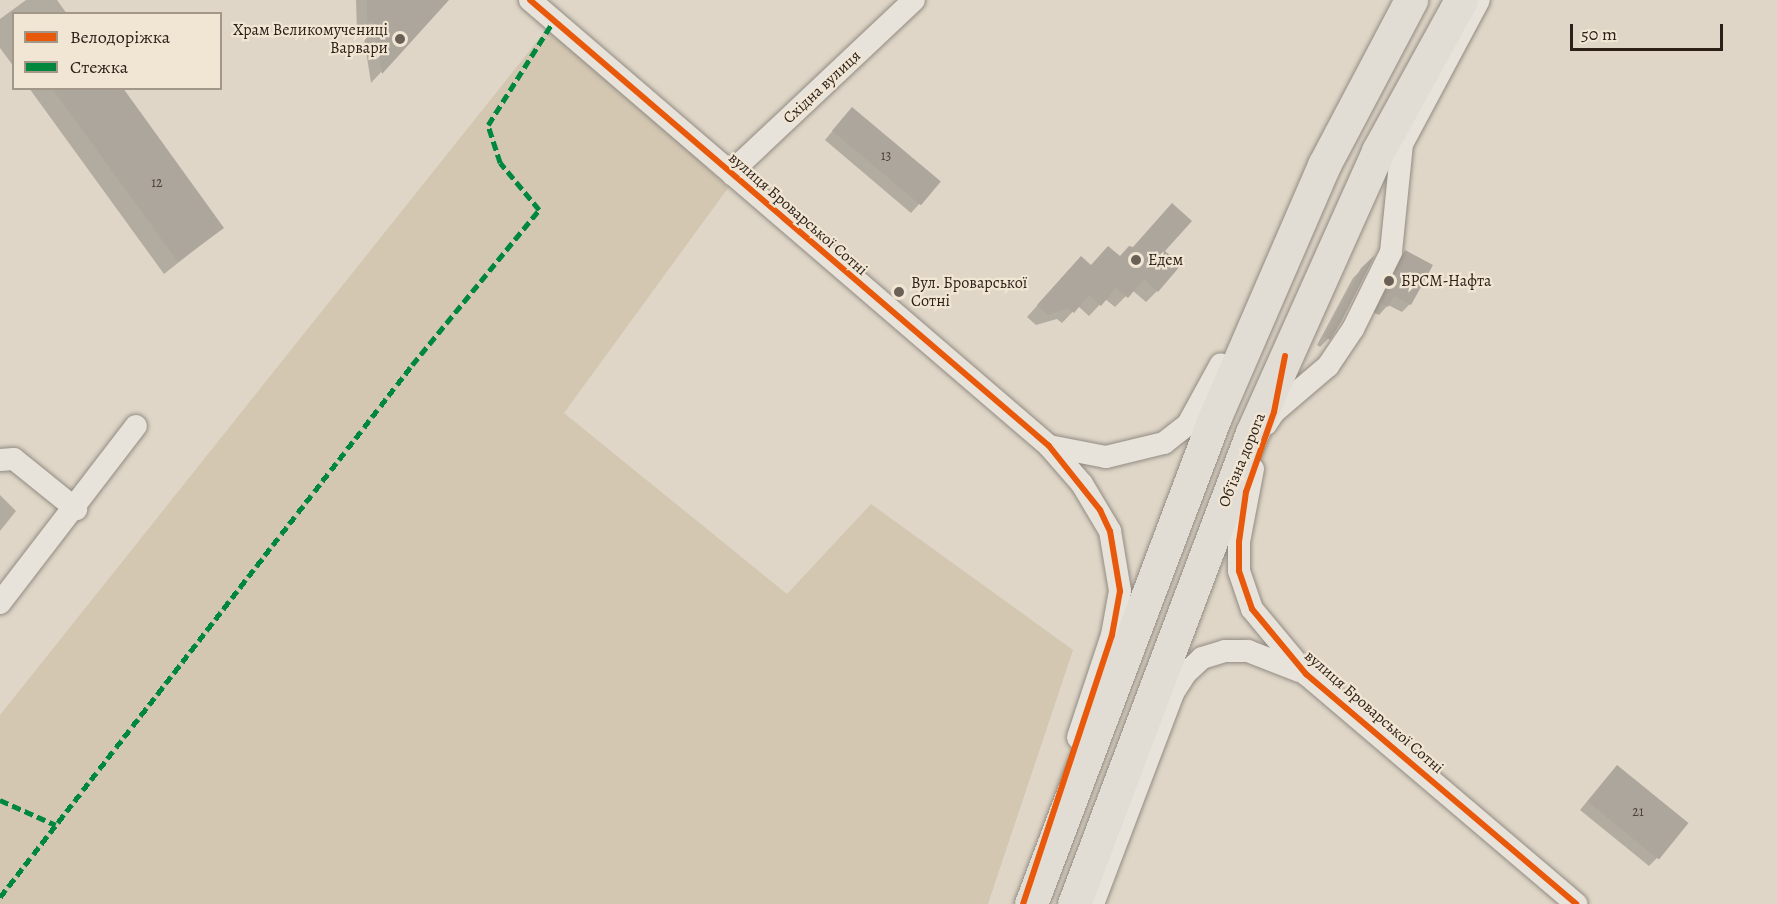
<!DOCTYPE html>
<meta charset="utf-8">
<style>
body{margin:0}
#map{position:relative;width:1777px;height:904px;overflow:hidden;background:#dfd6c7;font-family:Alegreya,serif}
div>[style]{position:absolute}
.green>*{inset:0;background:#d3c7b2}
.shadow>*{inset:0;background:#0003}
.building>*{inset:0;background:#ada69c;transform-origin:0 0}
.roads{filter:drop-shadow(0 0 2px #928b82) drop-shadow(0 0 2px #928b82)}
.minor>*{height:22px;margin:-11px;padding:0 11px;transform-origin:11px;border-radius:11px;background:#e7e2da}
.highway>*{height:33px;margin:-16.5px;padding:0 16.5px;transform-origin:16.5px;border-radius:16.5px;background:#e2ddd4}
.quiet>*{height:4.5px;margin-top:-2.25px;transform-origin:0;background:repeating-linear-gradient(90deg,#00873e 0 9px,transparent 0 13.5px)}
.cycleway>*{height:6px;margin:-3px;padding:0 3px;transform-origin:3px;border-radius:3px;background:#e8590c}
.dots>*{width:16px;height:16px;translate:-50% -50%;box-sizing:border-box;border:3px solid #f1e6d4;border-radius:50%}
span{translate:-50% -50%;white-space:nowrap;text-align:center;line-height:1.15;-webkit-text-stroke:4.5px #f1e6d4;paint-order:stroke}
.number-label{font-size:14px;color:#4c423a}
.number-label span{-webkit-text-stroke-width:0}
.poi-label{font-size:16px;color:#2c2019}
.right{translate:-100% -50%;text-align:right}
.left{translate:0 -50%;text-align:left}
.street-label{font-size:16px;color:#2c2019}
.legend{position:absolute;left:12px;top:12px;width:210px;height:78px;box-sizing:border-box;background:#f1e6d4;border:2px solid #a29789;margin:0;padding:8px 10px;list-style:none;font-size:18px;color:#2c2019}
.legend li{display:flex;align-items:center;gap:12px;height:30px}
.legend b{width:30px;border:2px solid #a29789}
.scale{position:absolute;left:1570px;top:24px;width:153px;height:27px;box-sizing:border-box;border:3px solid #2c2019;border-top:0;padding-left:8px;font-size:18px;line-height:21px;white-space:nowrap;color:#2c2019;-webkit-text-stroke:4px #f1e6d4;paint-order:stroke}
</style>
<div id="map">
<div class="green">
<div style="clip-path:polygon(554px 20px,728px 188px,564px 413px,787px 594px,871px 504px,1073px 650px,988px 904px,0 904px,0 715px)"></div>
</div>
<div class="shadow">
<div style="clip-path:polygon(26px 0,57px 0,67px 14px,14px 14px,14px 67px,0 48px,0 19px)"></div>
<div style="clip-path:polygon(356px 0,441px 0,442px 6px,371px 83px,363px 32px,357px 33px)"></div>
<div style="clip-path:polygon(29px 88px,122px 88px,222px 228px,164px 274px)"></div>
<div style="clip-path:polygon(844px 117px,939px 182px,911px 213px,825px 140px)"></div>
<div style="clip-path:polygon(1163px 252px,1157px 291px,1146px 302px,1132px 290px,1115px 307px,1105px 299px,1089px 316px,1078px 306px,1062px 323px,1057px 319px,1036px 325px,1027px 317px,1070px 269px)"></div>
<div style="clip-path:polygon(1405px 252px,1410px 304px,1402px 312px,1388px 305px,1379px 315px,1373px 312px,1397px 260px)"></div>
<div style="clip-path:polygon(1369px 262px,1328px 339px,1320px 347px,1317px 345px,1353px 278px)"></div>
<div style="clip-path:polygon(0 495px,16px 511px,0 531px)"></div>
<div style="clip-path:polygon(1609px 775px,1657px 858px,1649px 866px,1580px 810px)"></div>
</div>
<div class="building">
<div style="clip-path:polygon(367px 0,449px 0,382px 74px,374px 22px,367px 22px)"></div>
<div style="clip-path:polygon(52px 88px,123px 88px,224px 228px,178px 262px)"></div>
<div style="left:852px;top:107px;width:116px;height:31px;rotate:40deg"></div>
<div style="clip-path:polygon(1172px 203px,1192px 221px,1165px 251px,1181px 265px,1158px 292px,1144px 279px,1128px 298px,1116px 288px,1101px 306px,1089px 295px,1074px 313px,1068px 308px,1048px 315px,1037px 305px,1081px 256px,1091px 265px,1108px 246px,1120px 256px,1129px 246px,1133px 247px)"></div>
<div style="clip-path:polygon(1405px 250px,1433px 265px,1411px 305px,1394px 296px,1388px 307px,1381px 303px)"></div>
<div style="clip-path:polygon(1375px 255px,1341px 322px,1330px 340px,1324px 336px,1361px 268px)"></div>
<div style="left:1617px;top:765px;width:92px;height:47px;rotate:39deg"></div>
</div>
<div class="roads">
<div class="minor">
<div style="left:530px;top:0;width:684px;rotate:40.67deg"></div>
<div style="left:1049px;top:446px;width:50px;rotate:49deg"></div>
<div style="left:1082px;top:484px;width:55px;rotate:59.2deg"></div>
<div style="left:1110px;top:531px;width:61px;rotate:80.5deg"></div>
<div style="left:1120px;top:591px;width:45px;rotate:100.3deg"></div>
<div style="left:1112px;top:635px;width:108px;rotate:108.4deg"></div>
<div style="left:733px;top:175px;width:16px;rotate:-55deg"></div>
<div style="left:742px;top:162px;width:236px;rotate:-43.3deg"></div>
<div style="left:1266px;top:424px;width:14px;rotate:-56deg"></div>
<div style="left:1274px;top:412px;width:71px;rotate:-40.4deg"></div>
<div style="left:1328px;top:366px;width:45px;rotate:-56deg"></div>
<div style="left:1353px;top:329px;width:86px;rotate:-63.7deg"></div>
<div style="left:1391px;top:252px;width:109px;rotate:-84.2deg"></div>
<div style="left:1402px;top:144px;width:163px;rotate:-61.9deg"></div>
<div style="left:1049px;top:446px;width:58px;rotate:10.9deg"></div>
<div style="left:1106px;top:457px;width:60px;rotate:-13.6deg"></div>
<div style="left:1164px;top:443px;width:31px;rotate:-38deg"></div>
<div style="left:1188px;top:424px;width:68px;rotate:-61.2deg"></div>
<div style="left:0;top:460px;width:14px;rotate:-4deg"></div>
<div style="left:14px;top:459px;width:80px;rotate:38.9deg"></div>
<div style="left:1253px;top:469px;width:74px;rotate:100.9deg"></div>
<div style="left:1239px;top:542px;width:29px;rotate:90deg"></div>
<div style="left:1239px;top:571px;width:40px;rotate:71.1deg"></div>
<div style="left:1252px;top:609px;width:85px;rotate:50.3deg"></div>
<div style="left:1306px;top:674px;width:355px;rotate:40.4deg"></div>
<div style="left:0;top:603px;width:223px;rotate:-52.5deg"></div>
<div style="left:1093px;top:904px;width:226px;rotate:-69.2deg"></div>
<div style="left:1173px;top:693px;width:24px;rotate:-57deg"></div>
<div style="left:1186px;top:673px;width:22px;rotate:-43deg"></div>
<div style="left:1202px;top:658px;width:24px;rotate:-17deg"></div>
<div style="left:1225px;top:651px;width:23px"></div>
<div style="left:1248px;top:651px;width:55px;rotate:21.4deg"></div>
</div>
<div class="highway">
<div style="left:1031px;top:904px;width:521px;rotate:-69.3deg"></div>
<div style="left:1215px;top:417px;width:275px;rotate:-66.6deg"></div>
<div style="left:1324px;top:165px;width:187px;rotate:-62.2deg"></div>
<div style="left:1074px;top:904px;width:504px;rotate:-69.3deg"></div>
<div style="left:1252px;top:433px;width:309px;rotate:-65.9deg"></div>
<div style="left:1378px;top:151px;width:172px;rotate:-61.2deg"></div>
</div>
</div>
<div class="quiet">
<div style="left:0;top:800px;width:61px;rotate:24.1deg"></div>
<div style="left:0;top:897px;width:673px;rotate:-52.24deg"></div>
<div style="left:412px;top:365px;width:200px;rotate:-50.7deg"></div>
<div style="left:539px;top:210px;width:61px;rotate:-129.7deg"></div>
<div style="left:500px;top:163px;width:40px;rotate:-108deg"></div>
<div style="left:488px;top:125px;width:124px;rotate:-57.8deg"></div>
</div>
<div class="cycleway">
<div style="left:530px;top:0;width:684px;rotate:40.67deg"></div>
<div style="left:1049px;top:446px;width:82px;rotate:51.4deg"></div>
<div style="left:1100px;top:510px;width:23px;rotate:65deg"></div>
<div style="left:1110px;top:531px;width:61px;rotate:80.5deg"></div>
<div style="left:1120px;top:591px;width:45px;rotate:100.3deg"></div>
<div style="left:1112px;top:635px;width:283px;rotate:108.3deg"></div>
<div style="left:1285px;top:356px;width:57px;rotate:101.1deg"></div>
<div style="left:1274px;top:412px;width:85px;rotate:109.3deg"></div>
<div style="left:1246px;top:492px;width:50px;rotate:98deg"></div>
<div style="left:1239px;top:542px;width:29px;rotate:90deg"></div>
<div style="left:1239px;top:571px;width:40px;rotate:71.1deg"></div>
<div style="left:1252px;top:609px;width:85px;rotate:50.3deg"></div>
<div style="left:1306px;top:674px;width:355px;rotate:40.4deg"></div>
</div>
<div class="dots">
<div style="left:400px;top:39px;background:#6b6056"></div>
<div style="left:1136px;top:260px;background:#6b6056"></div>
<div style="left:1389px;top:281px;background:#6b6056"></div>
<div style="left:899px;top:292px;background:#6b6056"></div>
</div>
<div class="number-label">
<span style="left:886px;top:156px">13</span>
<span style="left:157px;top:183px">12</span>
<span style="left:1638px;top:812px">21</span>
</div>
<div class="poi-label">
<span class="right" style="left:388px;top:39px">Храм Великомучениці<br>Варвари</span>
<span class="left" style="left:1148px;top:260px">Едем</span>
<span class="left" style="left:1401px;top:281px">БРСМ-Нафта</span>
<span class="left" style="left:911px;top:292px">Вул. Броварської<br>Cотні</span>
</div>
<div class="street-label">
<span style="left:822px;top:87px;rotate:-43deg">Східна вулиця</span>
<span style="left:798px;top:214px;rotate:41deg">вулиця Броварської Сотні</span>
<span style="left:1242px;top:460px;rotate:-68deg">Обʼїзна дорога</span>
<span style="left:1374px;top:712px;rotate:41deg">вулиця Броварської Сотні</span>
</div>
<ul class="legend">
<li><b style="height:8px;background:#e8590c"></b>Велодоріжка</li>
<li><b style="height:8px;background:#00873e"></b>Стежка</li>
</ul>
<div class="scale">50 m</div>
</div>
